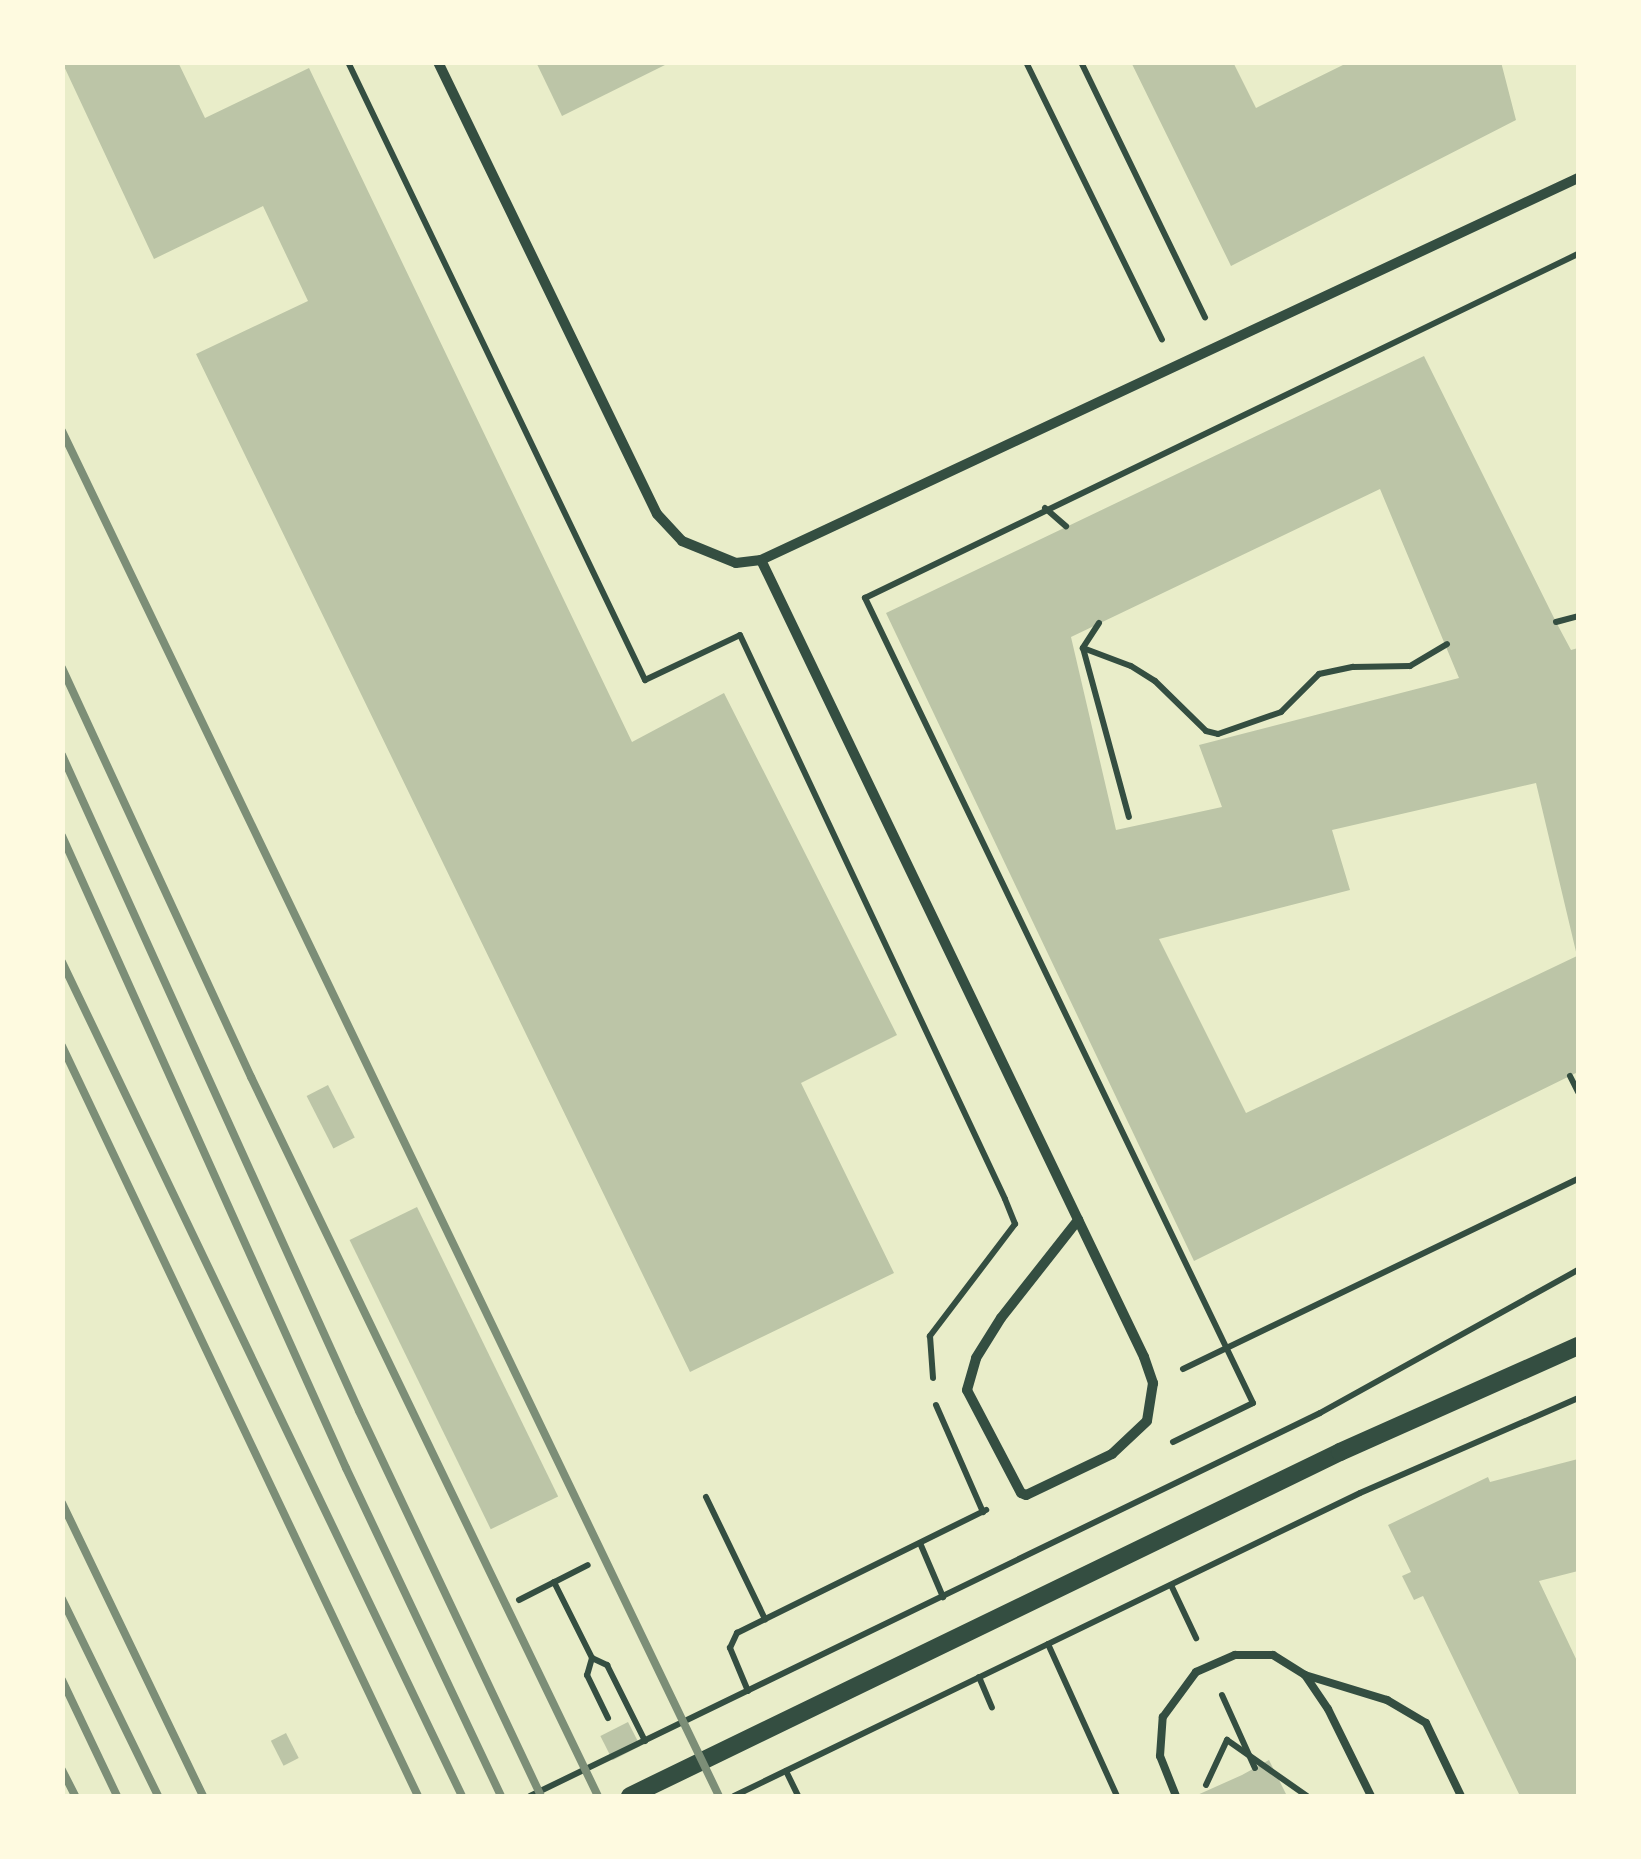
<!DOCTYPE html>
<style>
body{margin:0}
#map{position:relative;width:1641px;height:1859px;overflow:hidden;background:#e9edc9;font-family:Helvetica,sans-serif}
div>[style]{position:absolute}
.building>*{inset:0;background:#bcc5a7;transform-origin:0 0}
.path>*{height:6px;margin:-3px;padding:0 3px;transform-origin:3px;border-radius:3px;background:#344e41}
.service>*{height:8px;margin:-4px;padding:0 4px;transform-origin:4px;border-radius:4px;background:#344e41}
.minor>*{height:10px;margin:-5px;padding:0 5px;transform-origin:5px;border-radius:5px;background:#344e41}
.tertiary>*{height:18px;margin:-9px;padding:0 9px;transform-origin:9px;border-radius:9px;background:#344e41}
.rail>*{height:8px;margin:-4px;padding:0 4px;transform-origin:4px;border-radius:4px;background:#7c8e77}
span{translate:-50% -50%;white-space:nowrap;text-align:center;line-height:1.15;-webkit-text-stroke:8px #fefae0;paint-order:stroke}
.frame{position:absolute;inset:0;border:65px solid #fefae0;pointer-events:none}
</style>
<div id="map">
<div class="building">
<div style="clip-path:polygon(62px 62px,178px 62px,205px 118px,309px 68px,632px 742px,724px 693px,897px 1035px,801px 1083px,894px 1273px,690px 1372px,196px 354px,308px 301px,263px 206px,154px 259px)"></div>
<div style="clip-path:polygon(536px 62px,671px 62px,562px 116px)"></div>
<div style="clip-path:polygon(1131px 62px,1233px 62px,1256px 108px,1349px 62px,1501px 62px,1516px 120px,1231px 266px)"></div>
<div style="clip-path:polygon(evenodd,1424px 356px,1556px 622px,1571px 650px,1578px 648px,1578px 1072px,1194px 1261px,886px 613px,1424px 356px,1380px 489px,1459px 678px,1199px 745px,1222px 807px,1116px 830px,1071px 637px,1380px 489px,1424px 356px,1536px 783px,1577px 956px,1246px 1113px,1159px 939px,1350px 890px,1332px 830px,1536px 783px)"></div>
<div style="left:328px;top:1085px;width:59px;height:24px;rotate:63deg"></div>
<div style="left:417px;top:1207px;width:322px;height:75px;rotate:64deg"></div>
<div style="clip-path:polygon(1578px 1459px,1578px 1571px,1539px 1581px,1578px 1663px,1578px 1796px,1520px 1796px,1423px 1596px,1414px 1600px,1402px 1576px,1411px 1572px,1388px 1525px,1488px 1477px,1490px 1482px)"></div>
<div style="left:628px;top:1722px;width:27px;height:31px;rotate:63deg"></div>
<div style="left:286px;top:1733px;width:28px;height:17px;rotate:63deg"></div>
<div style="clip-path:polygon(1269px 1760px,1287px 1796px,1195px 1796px,1242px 1775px)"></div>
</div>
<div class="path">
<div style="left:348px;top:62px;width:686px;rotate:64.33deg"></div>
<div style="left:645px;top:680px;width:105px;rotate:-25.3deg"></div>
<div style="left:740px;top:635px;width:623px;rotate:64.83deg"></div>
<div style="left:1005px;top:1199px;width:27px;rotate:68deg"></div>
<div style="left:1015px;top:1224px;width:141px;rotate:127.2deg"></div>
<div style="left:930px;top:1336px;width:42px;rotate:85.9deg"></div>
<div style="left:1026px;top:62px;width:309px;rotate:63.9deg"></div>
<div style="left:1081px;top:62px;width:284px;rotate:64.1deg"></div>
<div style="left:1045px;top:508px;width:28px;rotate:41deg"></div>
<div style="left:1556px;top:622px;width:23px;rotate:-15deg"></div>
<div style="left:1099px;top:623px;width:30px;rotate:123deg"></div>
<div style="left:1083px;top:648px;width:175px;rotate:74.8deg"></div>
<div style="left:1083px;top:648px;width:51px;rotate:20.6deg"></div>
<div style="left:1131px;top:666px;width:28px;rotate:32deg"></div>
<div style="left:1155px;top:681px;width:71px;rotate:44.4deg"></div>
<div style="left:1206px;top:731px;width:12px;rotate:14deg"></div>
<div style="left:1218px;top:734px;width:67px;rotate:-19.2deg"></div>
<div style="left:1281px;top:712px;width:54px;rotate:-45deg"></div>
<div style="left:1319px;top:674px;width:35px;rotate:-12deg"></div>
<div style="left:1353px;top:667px;width:57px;rotate:-1deg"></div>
<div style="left:1410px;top:666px;width:43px;rotate:-30.7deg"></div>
<div style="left:1570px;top:1076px;width:18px;rotate:63deg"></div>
<div style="left:1183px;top:1369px;width:438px;rotate:-25.7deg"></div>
<div style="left:936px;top:1405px;width:117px;rotate:66.3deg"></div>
<div style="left:1173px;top:1442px;width:89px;rotate:-26deg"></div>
<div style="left:1253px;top:1403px;width:894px;rotate:-115.73deg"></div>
<div style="left:865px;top:598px;width:792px;rotate:-25.76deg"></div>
<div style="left:706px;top:1497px;width:136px;rotate:64.2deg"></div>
<div style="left:920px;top:1543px;width:59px;rotate:66.9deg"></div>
<div style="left:554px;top:1582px;width:85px;rotate:63.4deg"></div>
<div style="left:592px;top:1658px;width:17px;rotate:25deg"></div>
<div style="left:607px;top:1665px;width:85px;rotate:63.4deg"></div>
<div style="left:1171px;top:1585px;width:59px;rotate:64.7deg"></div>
<div style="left:519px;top:1600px;width:77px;rotate:-26.9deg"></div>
<div style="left:1048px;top:1644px;width:167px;rotate:65.6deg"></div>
<div style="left:592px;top:1658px;width:18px;rotate:106deg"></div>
<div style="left:587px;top:1675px;width:48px;rotate:64deg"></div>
<div style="left:979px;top:1677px;width:33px;rotate:67deg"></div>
<div style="left:748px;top:1691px;width:47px;rotate:-112.7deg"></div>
<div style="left:730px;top:1648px;width:17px;rotate:-65deg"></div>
<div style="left:737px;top:1633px;width:278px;rotate:-26.3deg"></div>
<div style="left:1222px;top:1695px;width:80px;rotate:65.7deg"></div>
<div style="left:786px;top:1771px;width:28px;rotate:64deg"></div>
<div style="left:1206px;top:1785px;width:50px;rotate:-65deg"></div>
<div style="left:1227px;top:1740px;width:98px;rotate:35deg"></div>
<div style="left:530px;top:1796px;width:878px;rotate:-25.86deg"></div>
<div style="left:1320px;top:1413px;width:295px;rotate:-29deg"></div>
<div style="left:734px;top:1796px;width:695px;rotate:-25.83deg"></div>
<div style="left:1360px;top:1493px;width:238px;rotate:-23.5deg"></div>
</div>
<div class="service">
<div style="left:1305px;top:1675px;width:41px;rotate:55.9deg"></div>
<div style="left:1328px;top:1709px;width:97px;rotate:63.7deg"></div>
<div style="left:1176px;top:1796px;width:43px;rotate:-111.8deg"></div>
<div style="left:1160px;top:1756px;width:39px;rotate:-86deg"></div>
<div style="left:1163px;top:1717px;width:56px;rotate:-53.7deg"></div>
<div style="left:1196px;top:1672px;width:43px;rotate:-23.6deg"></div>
<div style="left:1235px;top:1655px;width:38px"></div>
<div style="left:1273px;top:1655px;width:38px;rotate:32deg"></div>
<div style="left:1305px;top:1675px;width:86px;rotate:17deg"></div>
<div style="left:1387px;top:1700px;width:45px;rotate:30.5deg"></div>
<div style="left:1426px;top:1723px;width:81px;rotate:64.4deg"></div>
</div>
<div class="minor">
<div style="left:438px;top:62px;width:502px;rotate:64.15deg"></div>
<div style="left:657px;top:514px;width:37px;rotate:47deg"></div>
<div style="left:682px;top:541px;width:58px;rotate:22.2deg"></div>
<div style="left:736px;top:563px;width:25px;rotate:-7deg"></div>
<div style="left:761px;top:560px;width:902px;rotate:-25.06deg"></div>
<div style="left:761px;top:560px;width:884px;rotate:64.33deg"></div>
<div style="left:1144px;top:1357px;width:28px;rotate:71deg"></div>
<div style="left:1153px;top:1383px;width:38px;rotate:99deg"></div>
<div style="left:1147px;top:1421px;width:48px;rotate:136.7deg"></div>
<div style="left:1112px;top:1454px;width:95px;rotate:154.5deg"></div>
<div style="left:1026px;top:1495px;width:5px;rotate:-158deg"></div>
<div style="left:1021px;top:1493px;width:116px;rotate:-117.7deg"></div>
<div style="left:967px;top:1390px;width:33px;rotate:-74deg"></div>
<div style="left:976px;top:1358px;width:47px;rotate:-58deg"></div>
<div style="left:1001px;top:1318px;width:125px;rotate:-51.8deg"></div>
</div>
<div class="tertiary">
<div style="left:630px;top:1796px;width:789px;rotate:-25.85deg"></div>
<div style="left:1340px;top:1452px;width:261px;rotate:-24deg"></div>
</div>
<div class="rail">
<div style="left:62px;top:431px;width:1515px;rotate:64.3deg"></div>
<div style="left:62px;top:668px;width:451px;rotate:65.2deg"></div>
<div style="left:251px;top:1077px;width:798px;rotate:64.24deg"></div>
<div style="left:62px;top:755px;width:720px;rotate:65.64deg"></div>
<div style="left:359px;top:1411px;width:426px;rotate:64.7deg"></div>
<div style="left:62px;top:836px;width:693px;rotate:65.8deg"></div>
<div style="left:346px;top:1468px;width:363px;rotate:64.7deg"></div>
<div style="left:62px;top:962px;width:925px;rotate:64.38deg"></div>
<div style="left:62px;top:1046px;width:830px;rotate:64.61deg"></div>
<div style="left:62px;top:1503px;width:325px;rotate:64.3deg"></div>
<div style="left:62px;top:1599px;width:219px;rotate:64deg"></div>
<div style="left:62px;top:1680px;width:128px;rotate:64.6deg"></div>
<div style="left:62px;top:1770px;width:29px;rotate:63deg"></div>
</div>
<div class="frame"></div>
</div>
